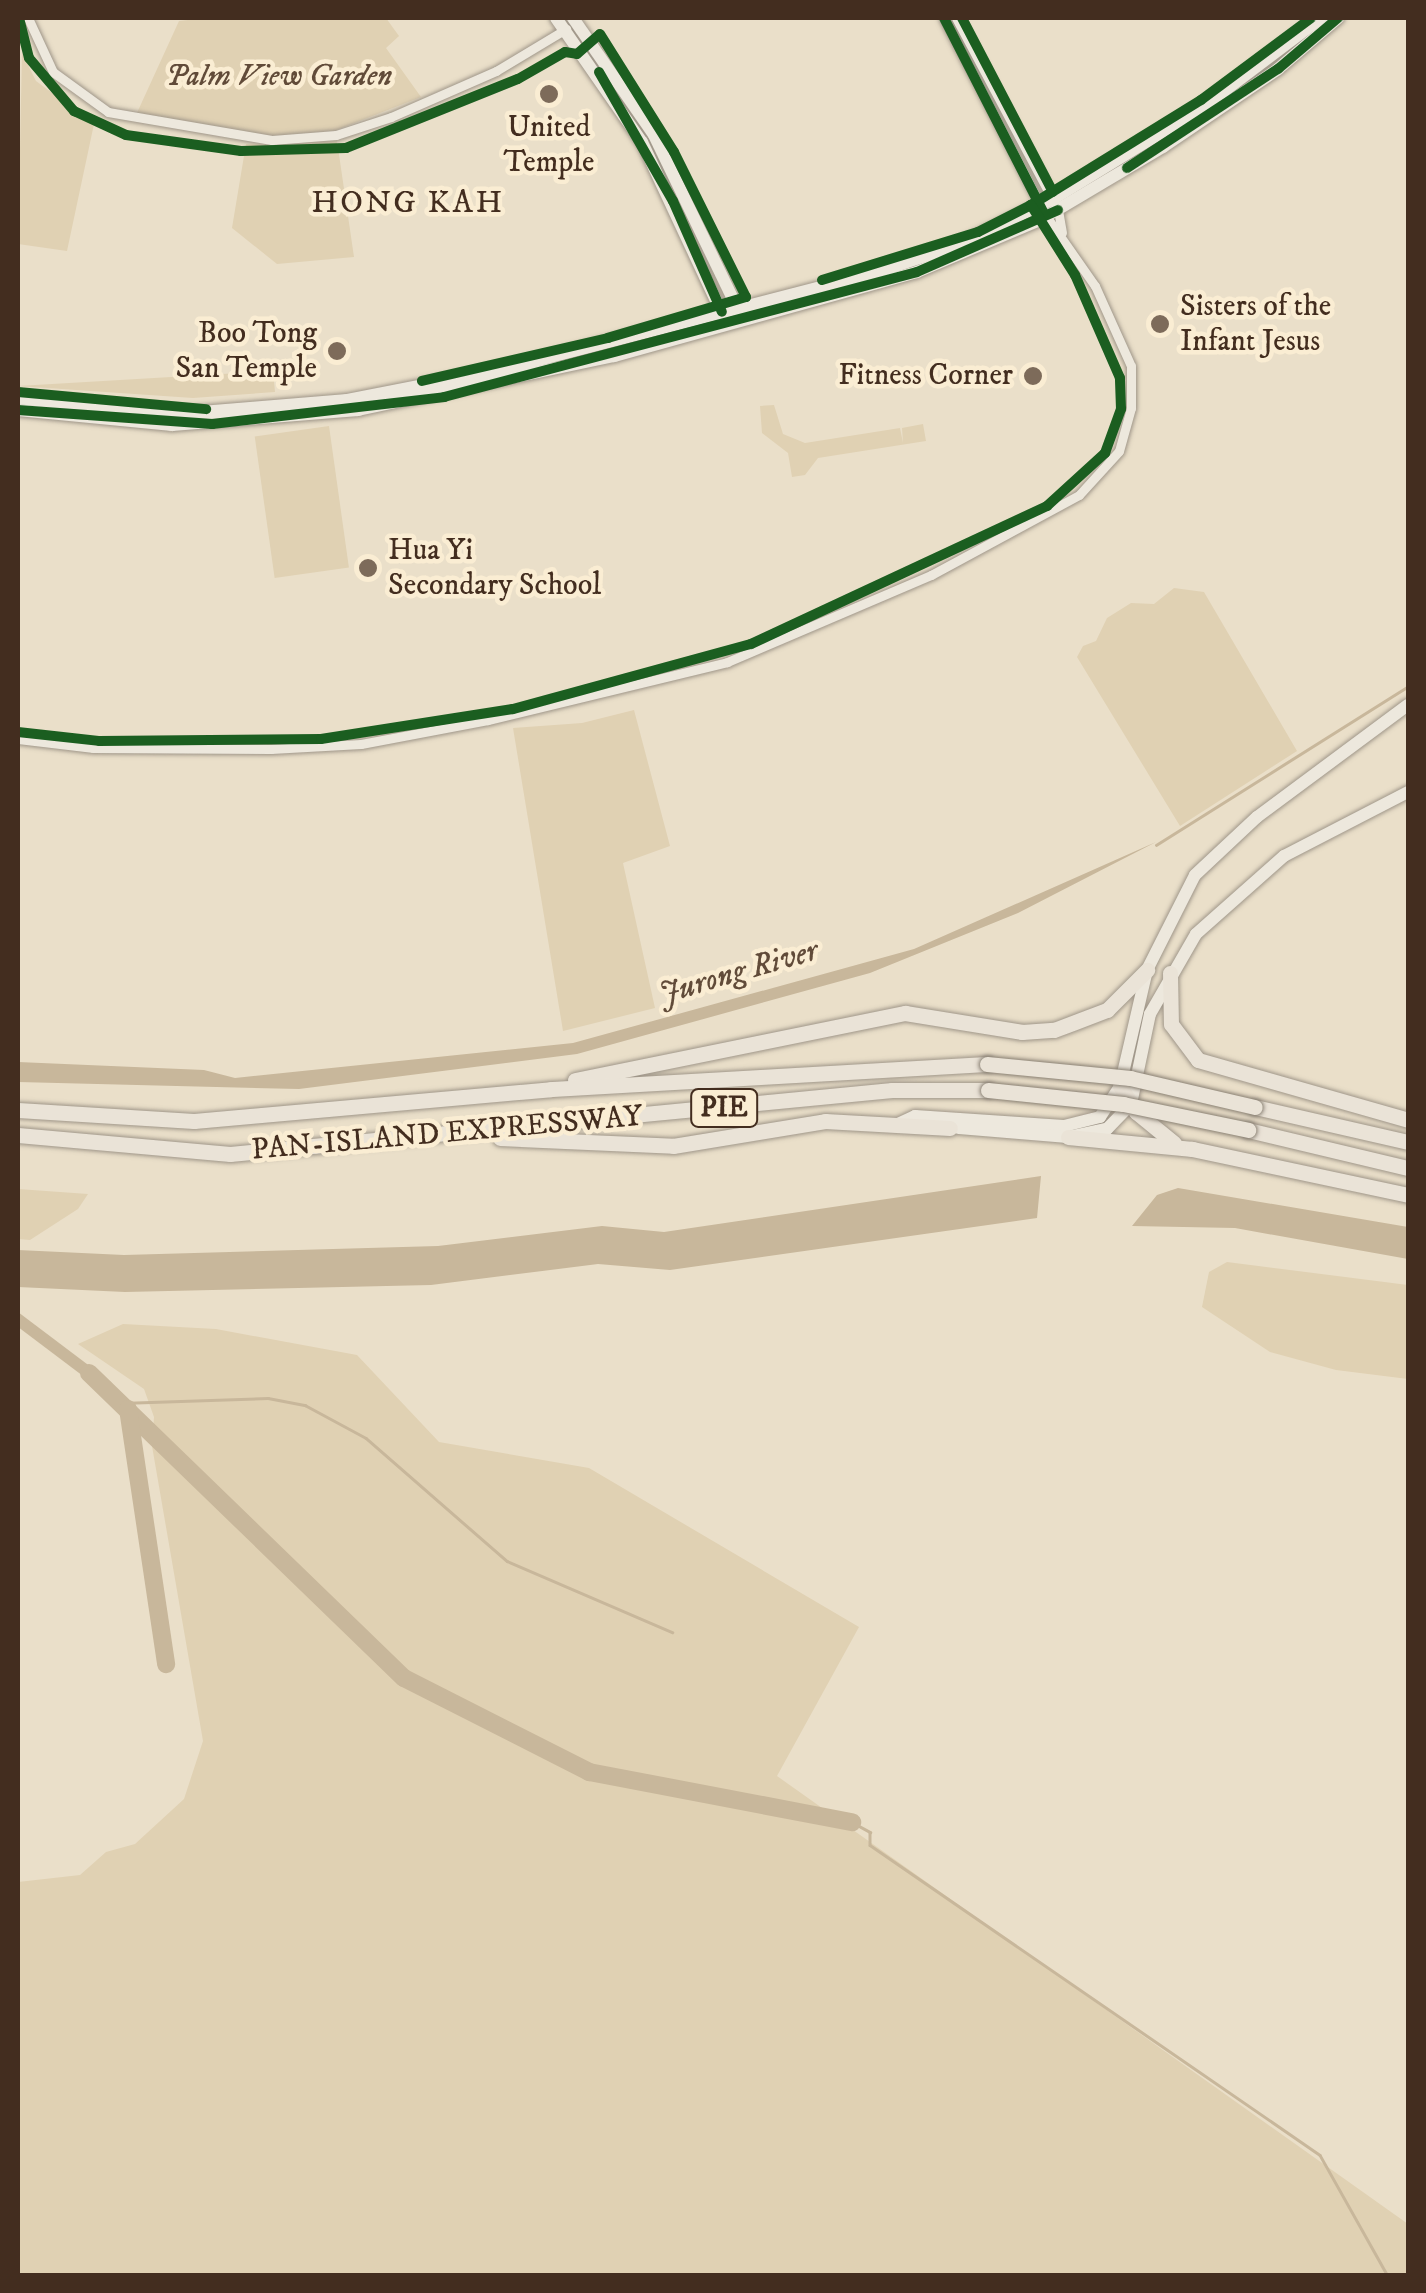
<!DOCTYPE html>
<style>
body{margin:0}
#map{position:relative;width:1426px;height:2293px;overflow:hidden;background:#eadfc9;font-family:"IM FELL DW Pica",serif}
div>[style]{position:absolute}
.green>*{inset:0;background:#e0d1b3;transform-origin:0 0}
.water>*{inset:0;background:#c8b79b;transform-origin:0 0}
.stream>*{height:2.5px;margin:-1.25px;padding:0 1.25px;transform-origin:1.25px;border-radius:1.25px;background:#c8b79b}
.river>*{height:18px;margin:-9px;padding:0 9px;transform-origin:9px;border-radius:9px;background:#c8b79b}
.roads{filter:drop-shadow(0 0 2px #9f9689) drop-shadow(0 0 2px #9f9689)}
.street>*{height:9px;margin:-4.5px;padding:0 4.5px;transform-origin:4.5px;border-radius:4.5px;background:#ede8dd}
.secondary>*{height:12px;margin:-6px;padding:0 6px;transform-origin:6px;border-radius:6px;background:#ede8dd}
.highway>*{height:15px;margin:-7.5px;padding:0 7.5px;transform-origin:7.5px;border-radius:7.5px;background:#eae3d7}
.bridges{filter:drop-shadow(0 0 2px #887f72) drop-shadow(0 0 2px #887f72)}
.highway-bridge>*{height:15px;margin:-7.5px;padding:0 7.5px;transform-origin:7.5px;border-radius:7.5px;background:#eae3d7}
.cycleway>*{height:10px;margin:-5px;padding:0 5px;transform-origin:5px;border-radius:5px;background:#1b5e20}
.dots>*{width:28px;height:28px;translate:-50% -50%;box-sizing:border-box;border:5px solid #faedd3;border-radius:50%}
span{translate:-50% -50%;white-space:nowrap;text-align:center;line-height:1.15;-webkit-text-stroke:9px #faedd3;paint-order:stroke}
.shield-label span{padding:2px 8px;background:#faedd3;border:2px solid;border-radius:8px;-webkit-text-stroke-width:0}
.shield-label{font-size:28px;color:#432d1f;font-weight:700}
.park-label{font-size:30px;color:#614b39;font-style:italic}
.poi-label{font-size:30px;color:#432d1f}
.left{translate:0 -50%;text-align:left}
.right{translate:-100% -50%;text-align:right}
.street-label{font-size:30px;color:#432d1f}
.neighbourhood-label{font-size:32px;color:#432d1f;letter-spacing:2.5px}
.water-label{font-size:32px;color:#614b39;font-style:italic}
.frame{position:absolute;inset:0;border:20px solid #432d1f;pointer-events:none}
</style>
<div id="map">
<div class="green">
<div style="clip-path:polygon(205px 18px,386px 18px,399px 36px,386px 48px,421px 97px,334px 131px,271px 136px,136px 115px,179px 21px)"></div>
<div style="clip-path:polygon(22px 53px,36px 81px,94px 124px,67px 251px,18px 244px)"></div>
<div style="clip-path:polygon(337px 141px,354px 257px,277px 264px,232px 228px,246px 144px)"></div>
<div style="clip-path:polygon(273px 371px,275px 392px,193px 398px,18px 386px)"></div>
<div style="clip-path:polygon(774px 405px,783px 434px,805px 443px,900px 428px,903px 443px,902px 428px,923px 424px,926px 441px,818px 458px,805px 475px,792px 477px,788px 453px,762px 433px,760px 406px)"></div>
<div style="left:329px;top:426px;width:143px;height:75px;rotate:82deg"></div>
<div style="clip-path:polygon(1174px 588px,1204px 592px,1297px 751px,1180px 826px,1077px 657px,1083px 646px,1096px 641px,1107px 618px,1131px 603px,1154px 604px)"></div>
<div style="clip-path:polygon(634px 710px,670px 846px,623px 863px,655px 1008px,563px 1031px,513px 728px,582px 723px)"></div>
<div style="clip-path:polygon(18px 1189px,88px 1194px,78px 1209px,30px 1240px,18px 1239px)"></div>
<div style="clip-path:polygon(1227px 1262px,1408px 1285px,1408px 1379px,1336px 1370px,1270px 1352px,1202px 1307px,1209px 1272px)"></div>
<div style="clip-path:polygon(123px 1324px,216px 1329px,357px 1355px,439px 1442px,589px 1468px,859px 1627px,777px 1776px,1408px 2224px,1408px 2275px,18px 2275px,18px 1882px,80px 1875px,106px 1852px,135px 1844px,184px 1799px,203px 1741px,152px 1446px,154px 1417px,144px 1389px,78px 1344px)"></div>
</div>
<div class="water">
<div style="clip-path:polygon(1156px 842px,1018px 913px,870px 973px,577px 1054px,299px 1089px,18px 1082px,18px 1062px,204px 1070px,235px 1078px,573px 1043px,914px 949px)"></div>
<div style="clip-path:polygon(1041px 1176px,1037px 1218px,670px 1270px,598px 1264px,431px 1285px,125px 1292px,18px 1287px,18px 1250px,124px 1255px,438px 1246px,602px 1226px,664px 1232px)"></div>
<div style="clip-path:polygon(1178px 1188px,1408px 1227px,1408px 1259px,1235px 1228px,1132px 1226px,1157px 1195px)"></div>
<div style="left:18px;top:1312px;width:117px;height:12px;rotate:37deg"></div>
</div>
<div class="stream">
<div style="left:1156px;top:845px;width:298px;rotate:-32.2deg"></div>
<div style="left:121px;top:1403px;width:147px;rotate:-1.9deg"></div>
<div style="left:268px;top:1398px;width:38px;rotate:11deg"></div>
<div style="left:305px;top:1405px;width:69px;rotate:28.4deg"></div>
<div style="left:366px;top:1438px;width:187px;rotate:41.1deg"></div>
<div style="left:507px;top:1561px;width:180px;rotate:23.3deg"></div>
<div style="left:852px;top:1822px;width:21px;rotate:29deg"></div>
<div style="left:870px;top:1832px;width:13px;rotate:90deg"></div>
<div style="left:870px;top:1845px;width:546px;rotate:34.56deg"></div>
<div style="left:1320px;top:2155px;width:139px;rotate:60.7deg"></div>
</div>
<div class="river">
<div style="left:89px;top:1373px;width:438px;rotate:44.1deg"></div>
<div style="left:404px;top:1678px;width:208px;rotate:26.9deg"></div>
<div style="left:589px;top:1772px;width:268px;rotate:10.8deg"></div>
<div style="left:128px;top:1409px;width:258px;rotate:81.5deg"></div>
</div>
<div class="roads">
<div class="street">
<div style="left:28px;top:18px;width:60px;rotate:65.2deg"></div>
<div style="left:53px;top:72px;width:68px;rotate:36deg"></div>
<div style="left:108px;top:112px;width:166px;rotate:9.7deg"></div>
<div style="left:272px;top:140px;width:64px;rotate:-4.5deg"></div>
<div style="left:336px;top:135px;width:58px;rotate:-18.1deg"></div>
<div style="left:391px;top:117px;width:115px;rotate:-23.7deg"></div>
<div style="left:496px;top:71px;width:82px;rotate:-31deg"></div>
<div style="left:956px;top:18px;width:217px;rotate:62deg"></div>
<div style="left:1058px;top:210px;width:23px;rotate:80deg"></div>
<div style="left:18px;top:739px;width:76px;rotate:6.8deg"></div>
<div style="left:93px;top:748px;width:178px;rotate:0.3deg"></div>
<div style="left:271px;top:749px;width:90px;rotate:-3.2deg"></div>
<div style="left:361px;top:744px;width:129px;rotate:-10.7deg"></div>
<div style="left:488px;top:720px;width:246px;rotate:-13.6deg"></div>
<div style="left:727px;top:662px;width:222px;rotate:-23.1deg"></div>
<div style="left:931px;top:575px;width:168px;rotate:-28.4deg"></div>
<div style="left:1079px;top:495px;width:59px;rotate:-47.7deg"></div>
<div style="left:1119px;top:451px;width:45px;rotate:-74.4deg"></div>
<div style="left:1131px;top:408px;width:42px;rotate:-90deg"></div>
<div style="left:1131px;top:366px;width:88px;rotate:-114.2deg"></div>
<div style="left:1095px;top:286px;width:85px;rotate:-125deg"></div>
<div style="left:1046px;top:216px;width:223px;rotate:-117.3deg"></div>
</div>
<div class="secondary">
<div style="left:556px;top:18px;width:151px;rotate:55.3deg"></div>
<div style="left:642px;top:142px;width:194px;rotate:65deg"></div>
<div style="left:573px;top:18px;width:142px;rotate:55.3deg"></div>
<div style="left:654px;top:135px;width:199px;rotate:64.3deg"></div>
<div style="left:18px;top:398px;width:148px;rotate:6.6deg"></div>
<div style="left:165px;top:415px;width:183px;rotate:-4.7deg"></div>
<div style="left:347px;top:400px;width:156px;rotate:-11.1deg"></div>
<div style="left:500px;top:370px;width:380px;rotate:-14.5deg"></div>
<div style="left:868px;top:275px;width:98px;rotate:-18.4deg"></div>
<div style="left:961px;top:244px;width:102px;rotate:-26.1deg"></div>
<div style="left:1053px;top:199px;width:176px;rotate:-31.5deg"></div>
<div style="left:1203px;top:107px;width:148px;rotate:-37deg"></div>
<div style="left:18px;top:410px;width:155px;rotate:5.6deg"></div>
<div style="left:172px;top:425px;width:187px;rotate:-4.6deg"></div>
<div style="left:358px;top:410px;width:262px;rotate:-11.9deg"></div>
<div style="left:614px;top:356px;width:314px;rotate:-15.5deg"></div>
<div style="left:917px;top:272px;width:134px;rotate:-22.9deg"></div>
<div style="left:1040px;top:220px;width:143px;rotate:-30.7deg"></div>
<div style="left:1163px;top:147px;width:139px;rotate:-34.1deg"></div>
<div style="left:1278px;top:69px;width:79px;rotate:-40.4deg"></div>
<div style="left:898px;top:1124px;width:19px;rotate:-25deg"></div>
<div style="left:915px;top:1116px;width:149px;rotate:3.8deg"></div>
<div style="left:1064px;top:1126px;width:37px;rotate:-14deg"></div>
<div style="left:1100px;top:1117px;width:37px;rotate:-57deg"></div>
<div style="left:1120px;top:1086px;width:119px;rotate:-76.9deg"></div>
<div style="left:1147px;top:970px;width:106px;rotate:-63.2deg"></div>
<div style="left:1195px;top:875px;width:85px;rotate:-43.1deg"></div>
<div style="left:1257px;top:817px;width:188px;rotate:-36.6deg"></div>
<div style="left:959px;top:1128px;width:109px;rotate:4.7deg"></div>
<div style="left:1068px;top:1137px;width:40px;rotate:-12deg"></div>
<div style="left:1107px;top:1129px;width:35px;rotate:-46deg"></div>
<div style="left:1131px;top:1104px;width:92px;rotate:-78.1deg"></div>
<div style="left:1150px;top:1014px;width:92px;rotate:-60.1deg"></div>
<div style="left:1196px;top:934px;width:118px;rotate:-41.6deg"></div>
<div style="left:1284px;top:856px;width:140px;rotate:-27.3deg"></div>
</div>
<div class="highway">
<div style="left:1170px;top:973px;width:51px;rotate:88.9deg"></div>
<div style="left:1171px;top:1024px;width:45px;rotate:53.1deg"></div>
<div style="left:1198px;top:1060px;width:218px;rotate:15.9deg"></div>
<div style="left:575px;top:1080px;width:337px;rotate:-11.5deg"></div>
<div style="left:905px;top:1013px;width:119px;rotate:9.2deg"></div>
<div style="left:1022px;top:1032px;width:32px;rotate:-4deg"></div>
<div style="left:1054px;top:1030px;width:57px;rotate:-20.7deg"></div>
<div style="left:1107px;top:1010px;width:57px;rotate:-45deg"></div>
<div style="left:1120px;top:1086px;width:31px;rotate:58deg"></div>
<div style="left:1136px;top:1112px;width:49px;rotate:39.2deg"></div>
<div style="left:1255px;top:1107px;width:157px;rotate:12.9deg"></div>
<div style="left:18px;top:1110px;width:176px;rotate:3.6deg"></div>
<div style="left:194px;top:1121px;width:358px;rotate:-5.1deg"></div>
<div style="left:551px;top:1089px;width:437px;rotate:-3.3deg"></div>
<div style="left:1248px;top:1130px;width:164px;rotate:13.4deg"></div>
<div style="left:18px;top:1135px;width:213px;rotate:5.1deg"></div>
<div style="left:230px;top:1154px;width:665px;rotate:-5.52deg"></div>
<div style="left:892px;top:1090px;width:96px"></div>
<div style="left:1068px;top:1137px;width:125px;rotate:5.5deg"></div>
<div style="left:1192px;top:1149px;width:221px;rotate:12deg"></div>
<div style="left:500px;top:1138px;width:173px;rotate:2.6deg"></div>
<div style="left:673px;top:1146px;width:154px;rotate:-9.3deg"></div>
<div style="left:825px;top:1121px;width:125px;rotate:3.2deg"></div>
</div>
</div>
<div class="bridges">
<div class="highway-bridge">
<div style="left:987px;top:1064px;width:144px;rotate:5.6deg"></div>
<div style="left:1130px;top:1078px;width:128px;rotate:13.1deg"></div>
<div style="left:988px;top:1090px;width:136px;rotate:5.9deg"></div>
<div style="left:1123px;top:1104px;width:128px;rotate:11.7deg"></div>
</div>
</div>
<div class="cycleway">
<div style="left:19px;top:18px;width:41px;rotate:76deg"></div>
<div style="left:29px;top:58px;width:70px;rotate:49.7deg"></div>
<div style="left:74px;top:111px;width:57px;rotate:24.8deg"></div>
<div style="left:126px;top:135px;width:116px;rotate:7.9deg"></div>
<div style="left:241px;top:151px;width:105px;rotate:-1.6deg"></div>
<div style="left:346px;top:148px;width:185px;rotate:-21.9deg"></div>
<div style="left:518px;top:79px;width:54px;rotate:-29.9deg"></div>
<div style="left:565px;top:52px;width:12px;rotate:9deg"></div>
<div style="left:577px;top:54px;width:30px;rotate:-41deg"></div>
<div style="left:600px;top:34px;width:139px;rotate:57.9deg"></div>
<div style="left:674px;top:152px;width:162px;rotate:63.6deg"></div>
<div style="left:746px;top:297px;width:144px;rotate:163.5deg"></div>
<div style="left:608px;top:338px;width:191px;rotate:167deg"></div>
<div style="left:944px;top:18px;width:219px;rotate:62.9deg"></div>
<div style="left:962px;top:18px;width:196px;rotate:62.4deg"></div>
<div style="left:599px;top:72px;width:149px;rotate:60.2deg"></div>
<div style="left:673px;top:201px;width:121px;rotate:66.2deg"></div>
<div style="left:1127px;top:168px;width:181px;rotate:-33.3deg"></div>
<div style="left:1278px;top:69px;width:79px;rotate:-40.4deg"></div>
<div style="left:822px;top:280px;width:163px;rotate:-17.1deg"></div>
<div style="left:978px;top:232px;width:59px;rotate:-27deg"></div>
<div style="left:1031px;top:205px;width:200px;rotate:-31.7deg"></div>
<div style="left:1201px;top:100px;width:137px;rotate:-36.7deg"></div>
<div style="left:18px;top:392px;width:189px;rotate:5.2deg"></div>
<div style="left:18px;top:410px;width:195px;rotate:4.1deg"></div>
<div style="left:212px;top:424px;width:234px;rotate:-6.6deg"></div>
<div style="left:444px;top:397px;width:489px;rotate:-14.8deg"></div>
<div style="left:917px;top:272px;width:154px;rotate:-23.7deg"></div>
<div style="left:18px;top:732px;width:81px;rotate:6.3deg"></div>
<div style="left:99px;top:741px;width:222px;rotate:-0.5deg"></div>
<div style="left:321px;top:739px;width:194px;rotate:-8.9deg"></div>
<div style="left:513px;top:709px;width:247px;rotate:-15.3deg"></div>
<div style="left:751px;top:644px;width:327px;rotate:-25deg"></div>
<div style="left:1047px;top:506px;width:79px;rotate:-42.4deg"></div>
<div style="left:1105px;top:453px;width:47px;rotate:-70deg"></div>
<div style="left:1121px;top:409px;width:31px;rotate:-92deg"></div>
<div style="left:1120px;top:378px;width:112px;rotate:-113.6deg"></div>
<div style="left:1075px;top:275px;width:83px;rotate:-122.2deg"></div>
</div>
<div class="dots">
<div style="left:549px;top:94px;background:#7d6b5a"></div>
<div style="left:1160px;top:324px;background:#7d6b5a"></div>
<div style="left:337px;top:351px;background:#7d6b5a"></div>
<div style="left:1033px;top:376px;background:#7d6b5a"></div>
<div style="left:368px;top:568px;background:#7d6b5a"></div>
</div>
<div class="shield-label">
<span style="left:724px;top:1108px">PIE</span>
</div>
<div class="park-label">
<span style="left:279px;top:77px">Palm View Garden</span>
</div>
<div class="poi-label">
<span style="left:549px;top:145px">United<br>Temple</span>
<span class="left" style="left:1180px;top:324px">Sisters of the<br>Infant Jesus</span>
<span class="right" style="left:317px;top:351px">Boo Tong<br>San Temple</span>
<span class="right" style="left:1013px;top:376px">Fitness Corner</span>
<span class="left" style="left:388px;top:568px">Hua Yi<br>Secondary School</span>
</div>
<div class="street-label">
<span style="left:447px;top:1134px;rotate:-5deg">PAN-ISLAND EXPRESSWAY</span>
</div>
<div class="neighbourhood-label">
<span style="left:408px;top:203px">HONG KAH</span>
</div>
<div class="water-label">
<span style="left:738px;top:973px;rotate:-16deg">Jurong River</span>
</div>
<div class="frame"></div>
</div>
